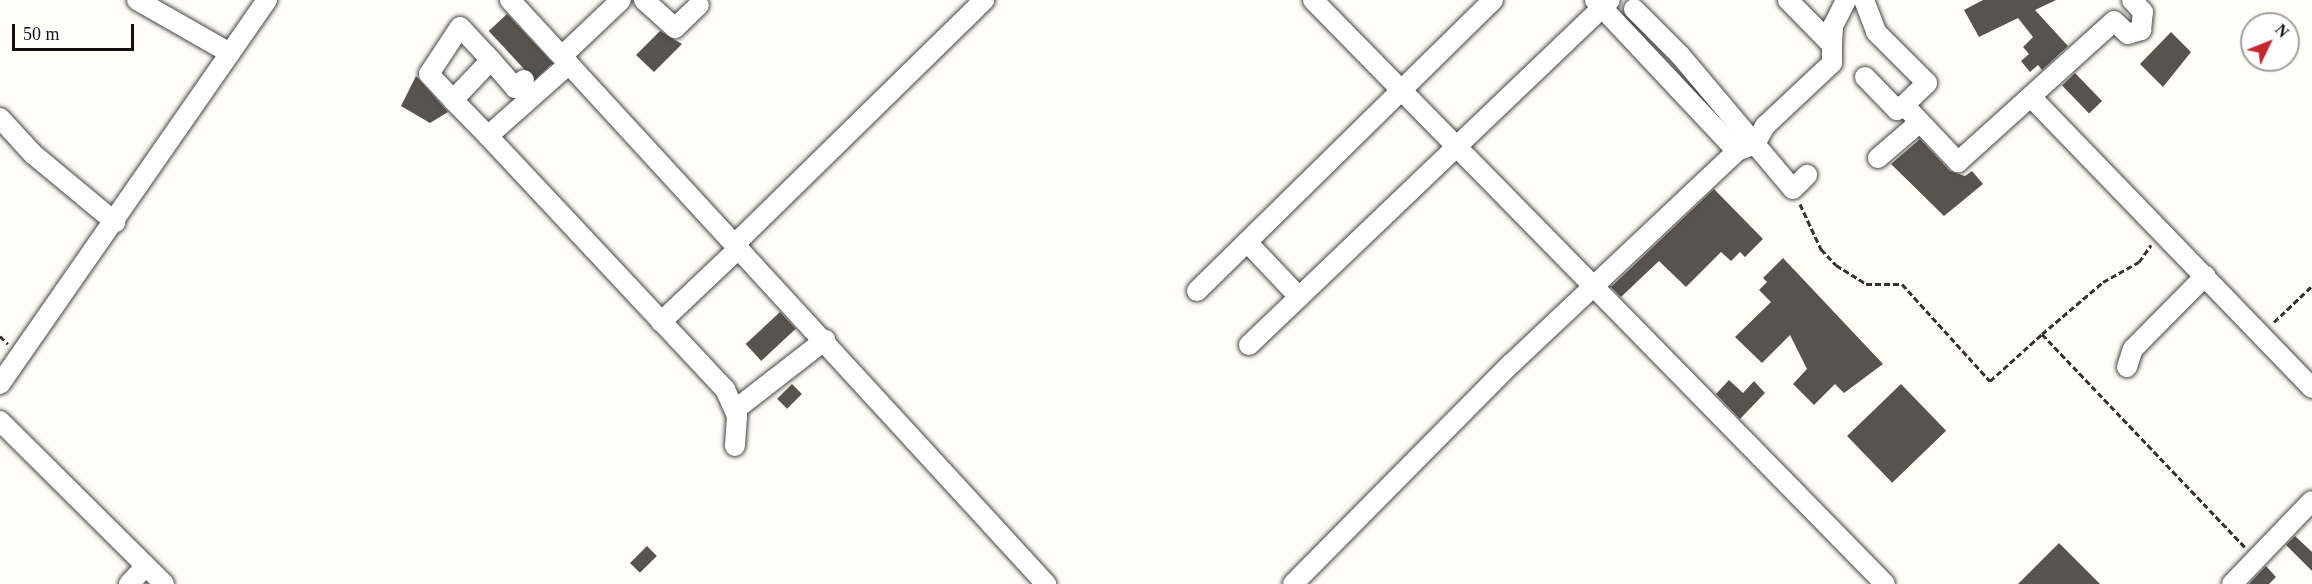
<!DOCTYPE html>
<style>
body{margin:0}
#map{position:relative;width:2312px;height:584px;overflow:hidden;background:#fffdf5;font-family:"Times New Roman",serif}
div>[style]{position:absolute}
.building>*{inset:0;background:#5a524d;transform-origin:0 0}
.path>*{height:3px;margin-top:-1.5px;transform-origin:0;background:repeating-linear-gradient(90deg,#333 0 6px,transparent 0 9px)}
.roads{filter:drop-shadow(0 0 2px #444) drop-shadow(0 0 2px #444)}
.street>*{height:20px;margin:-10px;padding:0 10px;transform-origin:10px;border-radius:10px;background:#fff}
span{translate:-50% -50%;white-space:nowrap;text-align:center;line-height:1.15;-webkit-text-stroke:6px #fff;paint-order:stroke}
.north{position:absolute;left:2240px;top:12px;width:60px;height:60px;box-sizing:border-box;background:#fff;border:2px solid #a0a0a0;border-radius:50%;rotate:47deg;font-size:16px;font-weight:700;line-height:24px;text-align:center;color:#111}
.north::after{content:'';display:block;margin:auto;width:21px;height:27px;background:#c4262e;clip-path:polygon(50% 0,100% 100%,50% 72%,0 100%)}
.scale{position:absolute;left:12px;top:24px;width:122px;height:27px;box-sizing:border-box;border:3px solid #111;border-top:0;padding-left:8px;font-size:18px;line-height:21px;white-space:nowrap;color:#111;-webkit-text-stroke:4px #fff;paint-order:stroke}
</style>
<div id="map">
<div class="building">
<div style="clip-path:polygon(1983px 0,2056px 0,2035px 10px,2068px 46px,2042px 70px,2038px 65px,2030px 72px,2021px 61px,2029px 54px,2023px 47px,2033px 37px,2018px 18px,1979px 37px,1964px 10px)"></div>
<div style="left:507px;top:14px;width:67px;height:25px;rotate:47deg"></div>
<div style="clip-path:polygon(660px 31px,682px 44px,654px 72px,636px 55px)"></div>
<div style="clip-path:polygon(2171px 32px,2191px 52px,2163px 87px,2140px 64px)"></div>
<div style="left:2075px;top:73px;width:39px;height:18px;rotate:46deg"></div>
<div style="clip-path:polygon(416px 76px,448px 112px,430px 123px,401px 106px)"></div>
<div style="clip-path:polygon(1920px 139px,1950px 171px,1965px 176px,1972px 171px,1983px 184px,1944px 216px,1891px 164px)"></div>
<div style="clip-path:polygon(1714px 189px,1763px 239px,1745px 257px,1740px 252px,1731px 261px,1721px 252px,1686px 287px,1659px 261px,1621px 297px,1611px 287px)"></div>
<div style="clip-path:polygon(1783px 258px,1883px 364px,1844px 393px,1835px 384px,1814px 405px,1793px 384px,1807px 369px,1790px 335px,1762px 363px,1735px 337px,1771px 302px,1759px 290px,1767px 282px,1763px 278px)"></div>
<div style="left:780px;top:312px;width:23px;height:47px;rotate:47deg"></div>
<div style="clip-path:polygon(1729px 380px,1743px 393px,1754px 381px,1765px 393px,1740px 419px,1716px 394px)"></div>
<div style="left:792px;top:384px;width:14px;height:21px;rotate:45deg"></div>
<div style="left:1901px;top:384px;width:65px;height:75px;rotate:46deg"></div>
<div style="clip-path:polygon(2295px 536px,2312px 552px,2312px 571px,2286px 545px)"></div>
<div style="clip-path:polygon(2059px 543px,2100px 584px,2018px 584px)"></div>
<div style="left:647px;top:546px;width:14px;height:24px;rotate:45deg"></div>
<div style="clip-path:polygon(2266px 566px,2276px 577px,2269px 584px,2249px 584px)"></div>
</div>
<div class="path">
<div style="left:1800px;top:204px;width:50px;rotate:65deg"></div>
<div style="left:1821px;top:249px;width:22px;rotate:47deg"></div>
<div style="left:1836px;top:265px;width:36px;rotate:32deg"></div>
<div style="left:1866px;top:284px;width:36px"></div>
<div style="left:1902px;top:284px;width:131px;rotate:47.8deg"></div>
<div style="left:1990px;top:381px;width:70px;rotate:-42.1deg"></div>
<div style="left:2042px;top:334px;width:294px;rotate:46.4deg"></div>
<div style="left:2274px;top:322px;width:52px;rotate:-43.5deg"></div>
<div style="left:2042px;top:334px;width:80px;rotate:-40.4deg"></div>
<div style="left:2103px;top:282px;width:41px;rotate:-29.1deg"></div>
<div style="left:2139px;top:262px;width:21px;rotate:-55deg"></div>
<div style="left:0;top:336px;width:11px;rotate:45deg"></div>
</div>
<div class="roads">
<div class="street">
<div style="left:137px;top:0;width:107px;rotate:29.7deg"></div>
<div style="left:510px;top:0;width:793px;rotate:47.45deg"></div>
<div style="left:644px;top:0;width:42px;rotate:42.1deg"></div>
<div style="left:675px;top:28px;width:33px;rotate:-44deg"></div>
<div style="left:1313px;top:0;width:817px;rotate:45.59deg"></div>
<div style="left:1595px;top:0;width:207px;rotate:46.8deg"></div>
<div style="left:1864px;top:0;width:34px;rotate:69deg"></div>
<div style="left:1876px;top:32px;width:72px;rotate:45deg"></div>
<div style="left:1927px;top:83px;width:32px;rotate:136deg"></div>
<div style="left:1904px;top:105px;width:79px;rotate:46.5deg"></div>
<div style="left:1958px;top:162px;width:210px;rotate:-42.1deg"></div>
<div style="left:2114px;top:21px;width:19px;rotate:43deg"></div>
<div style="left:2128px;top:34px;width:14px;rotate:-17deg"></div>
<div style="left:2141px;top:30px;width:18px;rotate:-84deg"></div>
<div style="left:2143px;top:12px;width:16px;rotate:-133deg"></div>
<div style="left:1634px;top:9px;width:65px;rotate:45deg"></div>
<div style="left:1680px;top:55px;width:175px;rotate:49.9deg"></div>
<div style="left:1793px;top:189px;width:20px;rotate:-45deg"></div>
<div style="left:1832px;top:45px;width:19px;rotate:-87deg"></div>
<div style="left:1833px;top:26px;width:29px;rotate:-63deg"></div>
<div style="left:562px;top:56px;width:81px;rotate:-43.5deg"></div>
<div style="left:491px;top:60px;width:37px;rotate:49deg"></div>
<div style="left:515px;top:88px;width:12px;rotate:-42deg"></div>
<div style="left:569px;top:64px;width:108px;rotate:138.4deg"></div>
<div style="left:488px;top:136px;width:347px;rotate:46.9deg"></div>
<div style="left:725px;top:389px;width:30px;rotate:66deg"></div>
<div style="left:737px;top:416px;width:30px;rotate:94deg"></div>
<div style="left:1865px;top:77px;width:46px;rotate:45.9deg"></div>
<div style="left:1897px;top:110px;width:9px;rotate:-36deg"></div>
<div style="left:2032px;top:98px;width:403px;rotate:46deg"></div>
<div style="left:453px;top:100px;width:55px;rotate:-46.5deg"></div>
<div style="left:491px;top:60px;width:45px;rotate:-133.2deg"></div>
<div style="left:460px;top:27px;width:56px;rotate:123.4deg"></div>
<div style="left:429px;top:74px;width:35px;rotate:47deg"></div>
<div style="left:453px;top:100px;width:50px;rotate:45.8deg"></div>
<div style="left:0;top:118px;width:49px;rotate:47.5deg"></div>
<div style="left:33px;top:154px;width:107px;rotate:39.7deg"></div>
<div style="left:1878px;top:158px;width:55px;rotate:-40.6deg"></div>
<div style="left:1247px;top:242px;width:76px;rotate:46.6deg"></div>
<div style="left:735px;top:244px;width:349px;rotate:-44.4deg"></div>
<div style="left:1197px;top:291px;width:415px;rotate:-44.5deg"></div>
<div style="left:661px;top:322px;width:108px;rotate:-43.5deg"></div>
<div style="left:1249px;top:345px;width:499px;rotate:-43.7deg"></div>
<div style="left:2127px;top:367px;width:19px;rotate:-72deg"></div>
<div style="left:2133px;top:349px;width:103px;rotate:-45.4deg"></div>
<div style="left:0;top:384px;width:468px;rotate:-55.2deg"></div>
<div style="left:736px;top:409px;width:113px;rotate:-37.8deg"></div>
<div style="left:0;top:421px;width:231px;rotate:44.8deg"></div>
<div style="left:129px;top:584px;width:23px;rotate:-47deg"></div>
<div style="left:1293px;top:584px;width:310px;rotate:-45.3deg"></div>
<div style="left:1511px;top:364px;width:311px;rotate:-43.3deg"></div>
<div style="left:1737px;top:151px;width:19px;rotate:-21deg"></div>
<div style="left:1755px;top:144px;width:21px;rotate:-61deg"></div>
<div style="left:1765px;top:126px;width:92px;rotate:-43.2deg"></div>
<div style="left:1832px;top:63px;width:18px;rotate:-90deg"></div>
<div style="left:1832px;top:45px;width:63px;rotate:-134.4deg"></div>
<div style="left:2232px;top:584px;width:115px;rotate:-46.1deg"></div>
</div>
</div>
<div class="north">N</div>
<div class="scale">50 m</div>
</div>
